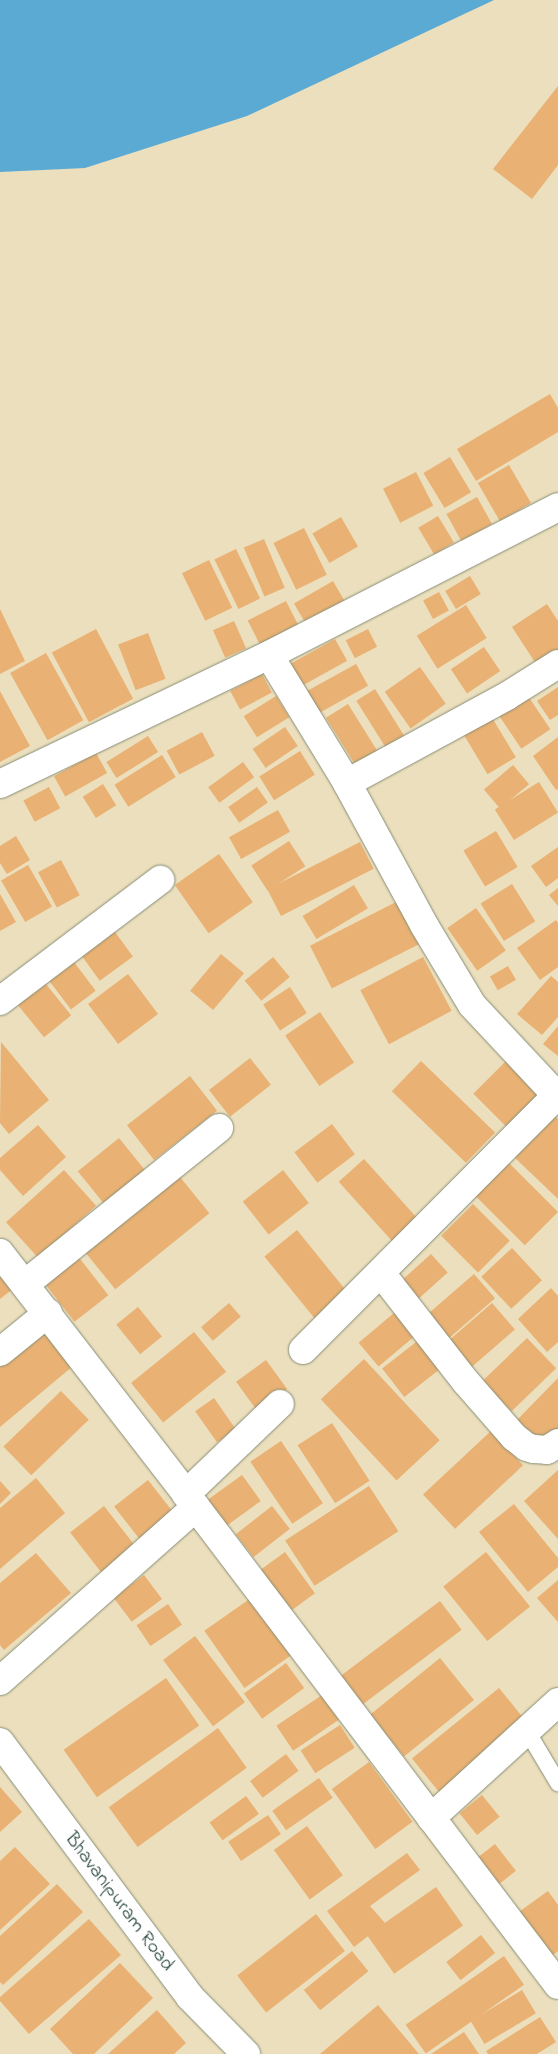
<!DOCTYPE html>
<style>
body{margin:0}
#map{position:relative;width:558px;height:2054px;overflow:hidden;background:#ecdfbd;font-family:"Indie Flower",sans-serif}
div>[style]{position:absolute}
.water>*{inset:0;background:#5aaad4}
.building>*{inset:0;background:#e9b173;transform-origin:0 0}
.roads{filter:drop-shadow(0 0 1px #868e78) drop-shadow(0 0 1px #868e78)}
.lane>*{height:16px;margin:-8px;padding:0 8px;transform-origin:8px;border-radius:8px;background:#fff}
.street>*{height:28px;margin:-14px;padding:0 14px;transform-origin:14px;border-radius:14px;background:#fff}
span{translate:-50% -50%;white-space:nowrap;text-align:center;line-height:1.15;-webkit-text-stroke:4.5px #fff;paint-order:stroke}
.street-label{font-size:20px;color:#1f3d34}
</style>
<div id="map">
<div class="water">
<div style="clip-path:polygon(0 0,494px 0,247px 116px,85px 168px,0 172px)"></div>
</div>
<div class="building">
<div style="clip-path:polygon(558px 86px,558px 165px,532px 199px,493px 169px)"></div>
<div style="clip-path:polygon(550px 394px,558px 408px,558px 432px,476px 481px,457px 449px)"></div>
<div style="left:450px;top:457px;width:41px;height:31px;rotate:59deg"></div>
<div style="left:509px;top:465px;width:44px;height:36px;rotate:60deg"></div>
<div style="left:416px;top:472px;width:38px;height:37px;rotate:63deg"></div>
<div style="left:477px;top:497px;width:31px;height:35px;rotate:61deg"></div>
<div style="left:438px;top:516px;width:31px;height:23px;rotate:59deg"></div>
<div style="left:341px;top:517px;width:34px;height:33px;rotate:60deg"></div>
<div style="left:304px;top:528px;width:52px;height:34px;rotate:64deg"></div>
<div style="left:264px;top:539px;width:53px;height:22px;rotate:67deg"></div>
<div style="left:236px;top:549px;width:55px;height:24px;rotate:64deg"></div>
<div style="left:209px;top:560px;width:53px;height:30px;rotate:64deg"></div>
<div style="left:470px;top:576px;width:21px;height:29px;rotate:59deg"></div>
<div style="left:333px;top:581px;width:24px;height:45px;rotate:60deg"></div>
<div style="left:439px;top:592px;width:21px;height:18px;rotate:62deg"></div>
<div style="left:286px;top:601px;width:27px;height:43px;rotate:63deg"></div>
<div style="clip-path:polygon(547px 604px,558px 621px,558px 662px,542px 673px,512px 627px)"></div>
<div style="left:466px;top:605px;width:39px;height:58px;rotate:58deg"></div>
<div style="clip-path:polygon(0 609px,25px 661px,0 674px)"></div>
<div style="left:234px;top:621px;width:30px;height:23px;rotate:66deg"></div>
<div style="left:96px;top:629px;width:79px;height:50px;rotate:62deg"></div>
<div style="left:368px;top:629px;width:20px;height:25px;rotate:63deg"></div>
<div style="left:148px;top:633px;width:49px;height:32px;rotate:69deg"></div>
<div style="left:335px;top:639px;width:25px;height:55px;rotate:61deg"></div>
<div style="left:484px;top:647px;width:29px;height:40px;rotate:56deg"></div>
<div style="left:46px;top:653px;width:77px;height:41px;rotate:61deg"></div>
<div style="left:356px;top:664px;width:25px;height:58px;rotate:61deg"></div>
<div style="left:420px;top:667px;width:45px;height:43px;rotate:55deg"></div>
<div style="left:262px;top:674px;width:21px;height:36px;rotate:62deg"></div>
<div style="clip-path:polygon(558px 687px,558px 715px,550px 720px,537px 701px)"></div>
<div style="left:375px;top:689px;width:58px;height:22px;rotate:58deg"></div>
<div style="clip-path:polygon(0 691px,30px 746px,0 762px)"></div>
<div style="left:276px;top:696px;width:25px;height:38px;rotate:58deg"></div>
<div style="left:528px;top:696px;width:40px;height:35px;rotate:56deg"></div>
<div style="left:348px;top:704px;width:61px;height:26px;rotate:58deg"></div>
<div style="left:488px;top:711px;width:54px;height:33px;rotate:59deg"></div>
<div style="left:285px;top:727px;width:23px;height:39px;rotate:56deg"></div>
<div style="left:202px;top:732px;width:27px;height:40px;rotate:62deg"></div>
<div style="left:148px;top:736px;width:19px;height:49px;rotate:58deg"></div>
<div style="clip-path:polygon(558px 737px,558px 789px,556px 790px,533px 756px)"></div>
<div style="left:300px;top:751px;width:28px;height:48px;rotate:58deg"></div>
<div style="left:96px;top:753px;width:23px;height:48px;rotate:61deg"></div>
<div style="left:162px;top:755px;width:26px;height:56px;rotate:58deg"></div>
<div style="left:243px;top:762px;width:19px;height:43px;rotate:54deg"></div>
<div style="left:513px;top:765px;width:25px;height:38px;rotate:50deg"></div>
<div style="left:539px;top:782px;width:36px;height:52px;rotate:58deg"></div>
<div style="left:103px;top:784px;width:25px;height:24px;rotate:58deg"></div>
<div style="left:49px;top:787px;width:24px;height:29px;rotate:62deg"></div>
<div style="left:257px;top:787px;width:19px;height:35px;rotate:55deg"></div>
<div style="left:278px;top:810px;width:25px;height:56px;rotate:61deg"></div>
<div style="left:496px;top:831px;width:42px;height:38px;rotate:59deg"></div>
<div style="clip-path:polygon(16px 836px,30px 860px,7px 874px,0 863px,0 846px)"></div>
<div style="left:289px;top:841px;width:30px;height:45px;rotate:57deg"></div>
<div style="left:360px;top:842px;width:30px;height:104px;rotate:63deg"></div>
<div style="clip-path:polygon(558px 847px,558px 878px,546px 887px,531px 866px)"></div>
<div style="left:219px;top:854px;width:59px;height:54px;rotate:55deg"></div>
<div style="left:61px;top:860px;width:40px;height:26px;rotate:62deg"></div>
<div style="left:28px;top:865px;width:48px;height:31px;rotate:60deg"></div>
<div style="left:512px;top:884px;width:44px;height:37px;rotate:58deg"></div>
<div style="left:354px;top:885px;width:27px;height:60px;rotate:59deg"></div>
<div style="clip-path:polygon(558px 888px,558px 906px,549px 895px)"></div>
<div style="clip-path:polygon(0 894px,16px 922px,0 931px)"></div>
<div style="left:400px;top:900px;width:48px;height:101px;rotate:63deg"></div>
<div style="left:476px;top:908px;width:52px;height:35px;rotate:55deg"></div>
<div style="clip-path:polygon(556px 920px,558px 923px,558px 967px,540px 980px,517px 948px)"></div>
<div style="left:110px;top:925px;width:39px;height:41px;rotate:54deg"></div>
<div style="left:221px;top:954px;width:30px;height:48px;rotate:40deg"></div>
<div style="left:273px;top:957px;width:26px;height:37px;rotate:50deg"></div>
<div style="left:423px;top:957px;width:61px;height:71px;rotate:62deg"></div>
<div style="left:71px;top:958px;width:41px;height:31px;rotate:53deg"></div>
<div style="left:508px;top:966px;width:16px;height:21px;rotate:60deg"></div>
<div style="left:128px;top:974px;width:50px;height:50px;rotate:53deg"></div>
<div style="clip-path:polygon(551px 976px,558px 982px,558px 1017px,542px 1035px,517px 1014px)"></div>
<div style="left:41px;top:978px;width:48px;height:35px;rotate:51deg"></div>
<div style="left:290px;top:987px;width:31px;height:32px;rotate:57deg"></div>
<div style="left:320px;top:1012px;width:61px;height:42px;rotate:56deg"></div>
<div style="clip-path:polygon(558px 1026px,558px 1056px,543px 1044px)"></div>
<div style="clip-path:polygon(1px 1042px,49px 1100px,9px 1134px,0 1123px)"></div>
<div style="left:250px;top:1058px;width:34px;height:52px;rotate:52deg"></div>
<div style="left:508px;top:1059px;width:51px;height:49px;rotate:45deg"></div>
<div style="left:421px;top:1061px;width:103px;height:42px;rotate:44deg"></div>
<div style="left:190px;top:1076px;width:44px;height:80px;rotate:52deg"></div>
<div style="clip-path:polygon(552px 1113px,558px 1119px,558px 1199px,512px 1155px)"></div>
<div style="left:332px;top:1124px;width:38px;height:47px;rotate:53deg"></div>
<div style="clip-path:polygon(38px 1125px,66px 1157px,23px 1196px,0 1170px,0 1158px)"></div>
<div style="left:119px;top:1138px;width:51px;height:53px;rotate:51deg"></div>
<div style="left:364px;top:1159px;width:81px;height:34px;rotate:48deg"></div>
<div style="left:505px;top:1159px;width:75px;height:47px;rotate:45deg"></div>
<div style="left:64px;top:1170px;width:48px;height:78px;rotate:48deg"></div>
<div style="left:283px;top:1170px;width:42px;height:51px;rotate:52deg"></div>
<div style="left:176px;top:1172px;width:53px;height:121px;rotate:51deg"></div>
<div style="left:473px;top:1204px;width:52px;height:45px;rotate:45deg"></div>
<div style="left:297px;top:1230px;width:80px;height:42px;rotate:51deg"></div>
<div style="left:512px;top:1248px;width:44px;height:42px;rotate:47deg"></div>
<div style="left:431px;top:1254px;width:25px;height:40px;rotate:48deg"></div>
<div style="left:77px;top:1255px;width:51px;height:43px;rotate:52deg"></div>
<div style="clip-path:polygon(0 1270px,14px 1288px,0 1299px)"></div>
<div style="left:474px;top:1274px;width:32px;height:63px;rotate:49deg"></div>
<div style="clip-path:polygon(551px 1288px,558px 1296px,558px 1342px,547px 1352px,518px 1319px)"></div>
<div style="left:229px;top:1303px;width:18px;height:37px;rotate:49deg"></div>
<div style="left:492px;top:1303px;width:35px;height:60px;rotate:49deg"></div>
<div style="left:138px;top:1307px;width:38px;height:28px;rotate:51deg"></div>
<div style="left:400px;top:1308px;width:31px;height:54px;rotate:50deg"></div>
<div style="clip-path:polygon(44px 1331px,73px 1366px,0 1427px,0 1367px)"></div>
<div style="left:194px;top:1332px;width:51px;height:81px;rotate:51deg"></div>
<div style="left:527px;top:1338px;width:42px;height:62px;rotate:46deg"></div>
<div style="left:420px;top:1339px;width:36px;height:48px;rotate:52deg"></div>
<div style="left:364px;top:1359px;width:111px;height:59px;rotate:47deg"></div>
<div style="left:266px;top:1360px;width:36px;height:37px;rotate:54deg"></div>
<div style="clip-path:polygon(558px 1378px,558px 1430px,543px 1446px,517px 1420px)"></div>
<div style="left:61px;top:1391px;width:40px;height:80px;rotate:46deg"></div>
<div style="left:214px;top:1398px;width:38px;height:23px;rotate:55deg"></div>
<div style="left:332px;top:1423px;width:69px;height:41px;rotate:57deg"></div>
<div style="left:491px;top:1431px;width:47px;height:93px;rotate:47deg"></div>
<div style="left:281px;top:1441px;width:75px;height:37px;rotate:56deg"></div>
<div style="clip-path:polygon(558px 1470px,558px 1539px,524px 1501px)"></div>
<div style="left:242px;top:1475px;width:32px;height:44px;rotate:54deg"></div>
<div style="clip-path:polygon(36px 1478px,65px 1513px,0 1569px,0 1508px)"></div>
<div style="left:148px;top:1480px;width:47px;height:43px;rotate:52deg"></div>
<div style="clip-path:polygon(0 1481px,11px 1493px,0 1504px)"></div>
<div style="left:369px;top:1486px;width:54px;height:100px;rotate:57deg"></div>
<div style="clip-path:polygon(514px 1504px,558px 1558px,558px 1567px,528px 1592px,479px 1532px)"></div>
<div style="left:104px;top:1506px;width:57px;height:43px;rotate:52deg"></div>
<div style="left:272px;top:1506px;width:29px;height:46px;rotate:52deg"></div>
<div style="left:285px;top:1552px;width:51px;height:39px;rotate:54deg"></div>
<div style="left:486px;top:1552px;width:70px;height:55px;rotate:51deg"></div>
<div style="clip-path:polygon(36px 1553px,71px 1593px,4px 1650px,0 1645px,0 1583px)"></div>
<div style="left:144px;top:1575px;width:30px;height:38px;rotate:53deg"></div>
<div style="clip-path:polygon(558px 1580px,558px 1622px,537px 1598px)"></div>
<div style="left:251px;top:1598px;width:70px;height:57px;rotate:55deg"></div>
<div style="left:440px;top:1601px;width:36px;height:132px;rotate:53deg"></div>
<div style="left:168px;top:1604px;width:25px;height:38px;rotate:56deg"></div>
<div style="left:195px;top:1636px;width:83px;height:40px;rotate:53deg"></div>
<div style="left:440px;top:1658px;width:54px;height:90px;rotate:51deg"></div>
<div style="left:286px;top:1663px;width:31px;height:52px;rotate:54deg"></div>
<div style="left:166px;top:1678px;width:58px;height:125px;rotate:55deg"></div>
<div style="left:499px;top:1688px;width:45px;height:112px;rotate:51deg"></div>
<div style="left:322px;top:1695px;width:30px;height:55px;rotate:56deg"></div>
<div style="left:340px;top:1725px;width:27px;height:47px;rotate:57deg"></div>
<div style="left:218px;top:1728px;width:49px;height:135px;rotate:54deg"></div>
<div style="left:286px;top:1754px;width:21px;height:45px;rotate:53deg"></div>
<div style="left:369px;top:1762px;width:74px;height:46px;rotate:54deg"></div>
<div style="left:319px;top:1778px;width:24px;height:57px;rotate:55deg"></div>
<div style="clip-path:polygon(0 1787px,22px 1812px,0 1832px)"></div>
<div style="left:482px;top:1795px;width:28px;height:29px;rotate:51deg"></div>
<div style="left:246px;top:1796px;width:22px;height:45px;rotate:54deg"></div>
<div style="left:268px;top:1815px;width:23px;height:48px;rotate:56deg"></div>
<div style="left:307px;top:1826px;width:61px;height:41px;rotate:54deg"></div>
<div style="left:495px;top:1844px;width:34px;height:29px;rotate:52deg"></div>
<div style="clip-path:polygon(15px 1847px,50px 1884px,0 1930px,0 1861px)"></div>
<div style="clip-path:polygon(407px 1853px,420px 1870px,370px 1906px,385px 1923px,354px 1947px,327px 1911px)"></div>
<div style="clip-path:polygon(57px 1884px,83px 1912px,3px 1985px,0 1982px,0 1936px)"></div>
<div style="left:436px;top:1887px;width:47px;height:84px;rotate:55deg"></div>
<div style="clip-path:polygon(548px 1891px,558px 1905px,558px 1951px,548px 1959px,516px 1914px)"></div>
<div style="left:316px;top:1914px;width:47px;height:100px;rotate:52deg"></div>
<div style="clip-path:polygon(89px 1919px,121px 1955px,29px 2034px,0 2001px,0 1997px)"></div>
<div style="left:481px;top:1935px;width:23px;height:44px;rotate:52deg"></div>
<div style="left:352px;top:1951px;width:26px;height:62px;rotate:51deg"></div>
<div style="left:504px;top:1956px;width:35px;height:120px;rotate:55deg"></div>
<div style="clip-path:polygon(120px 1963px,153px 1998px,94px 2054px,73px 2054px,50px 2029px)"></div>
<div style="left:522px;top:1990px;width:27px;height:60px;rotate:59deg"></div>
<div style="clip-path:polygon(378px 2005px,419px 2054px,320px 2054px)"></div>
<div style="clip-path:polygon(157px 2010px,186px 2043px,174px 2054px,108px 2054px)"></div>
<div style="clip-path:polygon(540px 2017px,556px 2042px,537px 2054px,488px 2054px,486px 2051px)"></div>
<div style="clip-path:polygon(464px 2032px,479px 2054px,431px 2054px)"></div>
</div>
<div class="roads">
<div class="lane">
<div style="left:527px;top:1731px;width:61px;rotate:59.2deg"></div>
</div>
<div class="street">
<div style="left:269px;top:655px;width:150px;rotate:58.6deg"></div>
<div style="left:347px;top:783px;width:162px;rotate:61.5deg"></div>
<div style="left:424px;top:925px;width:93px;rotate:59deg"></div>
<div style="left:472px;top:1005px;width:126px;rotate:46.9deg"></div>
<div style="left:347px;top:783px;width:182px;rotate:-28.5deg"></div>
<div style="left:507px;top:696px;width:60px;rotate:-32.1deg"></div>
<div style="left:0;top:784px;width:298px;rotate:-25.6deg"></div>
<div style="left:269px;top:655px;width:325px;rotate:-27.1deg"></div>
<div style="left:0;top:1001px;width:201px;rotate:-37.1deg"></div>
<div style="left:0;top:1253px;width:304px;rotate:52.3deg"></div>
<div style="left:186px;top:1494px;width:616px;rotate:52.85deg"></div>
<div style="left:381px;top:1273px;width:138px;rotate:52.1deg"></div>
<div style="left:466px;top:1382px;width:73px;rotate:48.9deg"></div>
<div style="left:514px;top:1437px;width:16px;rotate:38deg"></div>
<div style="left:527px;top:1447px;width:7px;rotate:16deg"></div>
<div style="left:534px;top:1449px;width:13px;rotate:4deg"></div>
<div style="left:547px;top:1450px;width:13px;rotate:-32deg"></div>
<div style="left:25px;top:1284px;width:249px;rotate:-38.8deg"></div>
<div style="left:303px;top:1350px;width:360px;rotate:-45.1deg"></div>
<div style="left:0;top:1352px;width:62px;rotate:-39.1deg"></div>
<div style="left:186px;top:1494px;width:130px;rotate:-43.8deg"></div>
<div style="left:0;top:1681px;width:262px;rotate:-41.6deg"></div>
<div style="left:0;top:1742px;width:318px;rotate:53.3deg"></div>
<div style="left:190px;top:1997px;width:80px;rotate:45.5deg"></div>
<div style="left:431px;top:1818px;width:172px;rotate:-42.4deg"></div>
</div>
</div>
<div class="street-label">
<span style="left:119px;top:1902px;rotate:53deg">Bhavanipuram Road</span>
</div>
</div>
